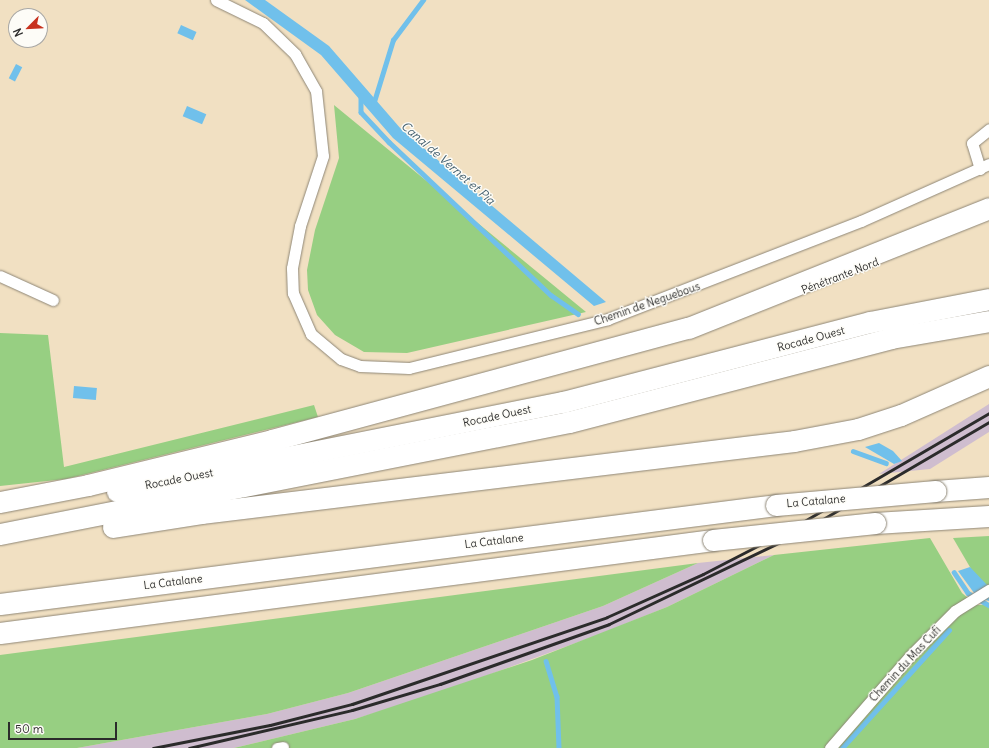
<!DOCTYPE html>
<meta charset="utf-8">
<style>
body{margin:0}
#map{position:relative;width:989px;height:748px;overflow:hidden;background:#f1e0c2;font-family:Delius,sans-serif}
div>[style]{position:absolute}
.industrial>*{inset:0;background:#cfbdcf}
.green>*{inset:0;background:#97cf82}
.water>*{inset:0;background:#70c0eb;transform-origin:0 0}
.stream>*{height:4.5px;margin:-2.25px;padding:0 2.25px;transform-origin:2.25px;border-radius:2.25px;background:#70c0eb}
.roads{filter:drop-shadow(0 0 1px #8e8676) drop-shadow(0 0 1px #8e8676)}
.street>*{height:11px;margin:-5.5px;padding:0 5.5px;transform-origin:5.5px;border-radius:5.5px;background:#fff}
.highway>*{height:21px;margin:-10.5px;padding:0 10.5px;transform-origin:10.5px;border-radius:10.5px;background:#fff}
.rail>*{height:3px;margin:-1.5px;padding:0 1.5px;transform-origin:1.5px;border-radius:1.5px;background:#2b2b2b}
.bridges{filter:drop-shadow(0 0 1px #8e8676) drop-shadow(0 0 1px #8e8676)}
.highway-bridge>*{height:21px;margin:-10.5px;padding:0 10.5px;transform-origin:10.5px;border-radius:10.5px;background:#fff}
span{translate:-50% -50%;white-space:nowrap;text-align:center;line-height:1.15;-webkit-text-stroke:3px #fdfcf7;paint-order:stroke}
.street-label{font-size:11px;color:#2b2b2b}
.water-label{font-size:12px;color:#435f6e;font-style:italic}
.north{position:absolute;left:8px;top:8px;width:40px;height:40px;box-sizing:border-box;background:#fdfcf7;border:1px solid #a9a8a5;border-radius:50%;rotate:246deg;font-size:11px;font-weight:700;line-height:16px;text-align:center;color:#2b2b2b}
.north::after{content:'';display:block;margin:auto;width:14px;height:18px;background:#c8321e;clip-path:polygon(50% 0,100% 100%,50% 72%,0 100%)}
.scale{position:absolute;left:8px;top:722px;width:109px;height:18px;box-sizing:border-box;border:2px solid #2b2b2b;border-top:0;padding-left:5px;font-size:12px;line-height:14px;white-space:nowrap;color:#2b2b2b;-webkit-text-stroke:3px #fdfcf7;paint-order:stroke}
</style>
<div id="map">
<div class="industrial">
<div style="clip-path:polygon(989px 404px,989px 432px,930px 469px,879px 474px)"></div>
<div style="clip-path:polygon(774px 555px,667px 607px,595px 636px,442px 692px,355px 719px,234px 748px,77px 748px,267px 714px,348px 693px,603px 606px,698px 563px)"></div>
</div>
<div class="green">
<div style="clip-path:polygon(334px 105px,586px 312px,407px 353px,364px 352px,335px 335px,317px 315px,308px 290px,307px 270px,315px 230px,339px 158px)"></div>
<div style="clip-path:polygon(0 333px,48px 335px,64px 467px,314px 405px,318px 417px,66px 479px,0 486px)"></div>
<div style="clip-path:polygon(989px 536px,989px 585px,987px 586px,974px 574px,953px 538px)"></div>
<div style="clip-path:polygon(930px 538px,962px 593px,976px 605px,989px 605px,989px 748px,234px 748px,355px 719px,532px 660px,667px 607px,774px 555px)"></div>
<div style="clip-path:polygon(698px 563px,603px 606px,348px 693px,267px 714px,77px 748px,0 748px,0 655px)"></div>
</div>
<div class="water">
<div style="clip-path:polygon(245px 0,265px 0,329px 46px,401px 129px,606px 302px,594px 306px,393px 138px,321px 55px)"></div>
<div style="left:181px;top:25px;width:17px;height:9px;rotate:24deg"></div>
<div style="left:16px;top:64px;width:7px;height:16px;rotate:27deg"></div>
<div style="left:187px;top:106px;width:21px;height:11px;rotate:23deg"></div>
<div style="left:74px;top:386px;width:23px;height:12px;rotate:5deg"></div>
<div style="clip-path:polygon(879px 443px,893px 451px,902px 461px,894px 464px,865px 447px)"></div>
<div style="clip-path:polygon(970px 567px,989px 587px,989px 601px,977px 597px,958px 571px)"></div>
</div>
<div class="stream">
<div style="left:361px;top:95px;width:17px;rotate:90deg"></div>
<div style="left:361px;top:112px;width:41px;rotate:47deg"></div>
<div style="left:389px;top:142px;width:223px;rotate:43.4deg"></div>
<div style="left:551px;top:295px;width:33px;rotate:35deg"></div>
<div style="left:373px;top:105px;width:68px;rotate:-72.9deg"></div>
<div style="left:393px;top:40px;width:50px;rotate:-53.1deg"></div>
<div style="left:853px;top:451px;width:35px;rotate:20deg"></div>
<div style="left:954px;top:572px;width:25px;rotate:56deg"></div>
<div style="left:968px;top:593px;width:24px;rotate:30deg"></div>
<div style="left:546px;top:661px;width:37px;rotate:73deg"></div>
<div style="left:557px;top:696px;width:52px;rotate:87.8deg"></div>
<div style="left:842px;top:748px;width:159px;rotate:-47.8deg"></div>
</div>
<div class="roads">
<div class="street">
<div style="left:216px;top:0;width:52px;rotate:26.1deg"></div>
<div style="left:263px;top:23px;width:45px;rotate:44.1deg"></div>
<div style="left:295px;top:54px;width:43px;rotate:60.4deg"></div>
<div style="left:316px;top:91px;width:65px;rotate:83.9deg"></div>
<div style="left:323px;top:156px;width:74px;rotate:108.2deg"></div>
<div style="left:300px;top:226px;width:43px;rotate:100.8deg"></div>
<div style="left:292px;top:268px;width:25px;rotate:88deg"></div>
<div style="left:293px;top:293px;width:45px;rotate:66.3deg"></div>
<div style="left:311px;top:334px;width:39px;rotate:40deg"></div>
<div style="left:341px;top:359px;width:20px;rotate:20deg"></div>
<div style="left:360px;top:366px;width:49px;rotate:2.3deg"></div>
<div style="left:409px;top:368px;width:205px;rotate:-13.8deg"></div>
<div style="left:608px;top:319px;width:271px;rotate:-21.2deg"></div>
<div style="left:861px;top:221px;width:140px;rotate:-24deg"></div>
<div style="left:980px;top:169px;width:27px;rotate:-107deg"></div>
<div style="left:972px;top:143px;width:22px;rotate:-39deg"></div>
<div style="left:0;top:276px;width:58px;rotate:24.4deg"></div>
<div style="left:277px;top:748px;width:6px;rotate:-9deg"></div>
<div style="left:830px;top:748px;width:122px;rotate:-49deg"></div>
<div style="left:910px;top:656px;width:64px;rotate:-45deg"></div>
<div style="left:955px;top:611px;width:40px;rotate:-32deg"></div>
</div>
<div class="highway">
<div style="left:117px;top:491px;width:455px;rotate:-11.3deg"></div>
<div style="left:563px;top:402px;width:317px;rotate:-14.6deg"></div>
<div style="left:870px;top:322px;width:121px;rotate:-10.9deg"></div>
<div style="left:935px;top:491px;width:54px;rotate:-4.2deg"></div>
<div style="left:0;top:502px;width:90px;rotate:-10.9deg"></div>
<div style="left:88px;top:485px;width:189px;rotate:-13.7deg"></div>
<div style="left:272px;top:440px;width:431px;rotate:-15.1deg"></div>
<div style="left:688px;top:328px;width:324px;rotate:-21.7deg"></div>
<div style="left:875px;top:523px;width:114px;rotate:-3.5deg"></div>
<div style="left:113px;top:527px;width:89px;rotate:-9deg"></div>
<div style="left:201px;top:513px;width:597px;rotate:-6.92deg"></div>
<div style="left:794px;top:441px;width:65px;rotate:-10.6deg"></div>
<div style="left:858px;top:429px;width:45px;rotate:-18deg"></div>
<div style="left:901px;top:415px;width:96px;rotate:-23.9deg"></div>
<div style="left:0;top:534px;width:580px;rotate:-11.14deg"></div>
<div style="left:569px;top:422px;width:333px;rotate:-14.6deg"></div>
<div style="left:891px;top:338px;width:99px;rotate:-9.8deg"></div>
<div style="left:0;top:604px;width:782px;rotate:-7.27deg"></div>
<div style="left:0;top:633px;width:719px;rotate:-7.43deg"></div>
</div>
</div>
<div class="rail">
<div style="left:153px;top:748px;width:119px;rotate:-11.1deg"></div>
<div style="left:270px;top:725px;width:85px;rotate:-14.4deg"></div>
<div style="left:352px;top:704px;width:269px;rotate:-18.8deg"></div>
<div style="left:607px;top:617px;width:105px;rotate:-24.1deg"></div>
<div style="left:703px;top:574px;width:102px;rotate:-27.3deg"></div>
<div style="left:794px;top:527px;width:226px;rotate:-30.3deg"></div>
<div style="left:189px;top:748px;width:167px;rotate:-13.1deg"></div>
<div style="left:352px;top:710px;width:92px;rotate:-16.5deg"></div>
<div style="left:440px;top:684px;width:179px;rotate:-19.5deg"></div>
<div style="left:609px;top:624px;width:211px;rotate:-25.6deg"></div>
<div style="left:799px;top:533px;width:220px;rotate:-30.3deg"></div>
</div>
<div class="bridges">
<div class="highway-bridge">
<div style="left:776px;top:505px;width:160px;rotate:-5deg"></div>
<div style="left:713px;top:540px;width:163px;rotate:-6deg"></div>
</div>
</div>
<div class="street-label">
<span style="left:840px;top:276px;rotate:-21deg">Pénétrante Nord</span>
<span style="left:647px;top:304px;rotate:-19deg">Chemin de Neguebous</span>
<span style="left:811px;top:339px;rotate:-15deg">Rocade Ouest</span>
<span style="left:497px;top:416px;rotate:-12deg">Rocade Ouest</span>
<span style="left:179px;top:479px;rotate:-11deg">Rocade Ouest</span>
<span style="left:816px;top:501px;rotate:-5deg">La Catalane</span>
<span style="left:494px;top:541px;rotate:-7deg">La Catalane</span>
<span style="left:173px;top:582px;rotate:-7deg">La Catalane</span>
<span style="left:905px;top:664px;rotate:-47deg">Chemin du Mas Cufi</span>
</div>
<div class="water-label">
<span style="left:448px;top:163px;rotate:41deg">Canal de Vernet et Pia</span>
</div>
<div class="north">N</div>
<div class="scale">50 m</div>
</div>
